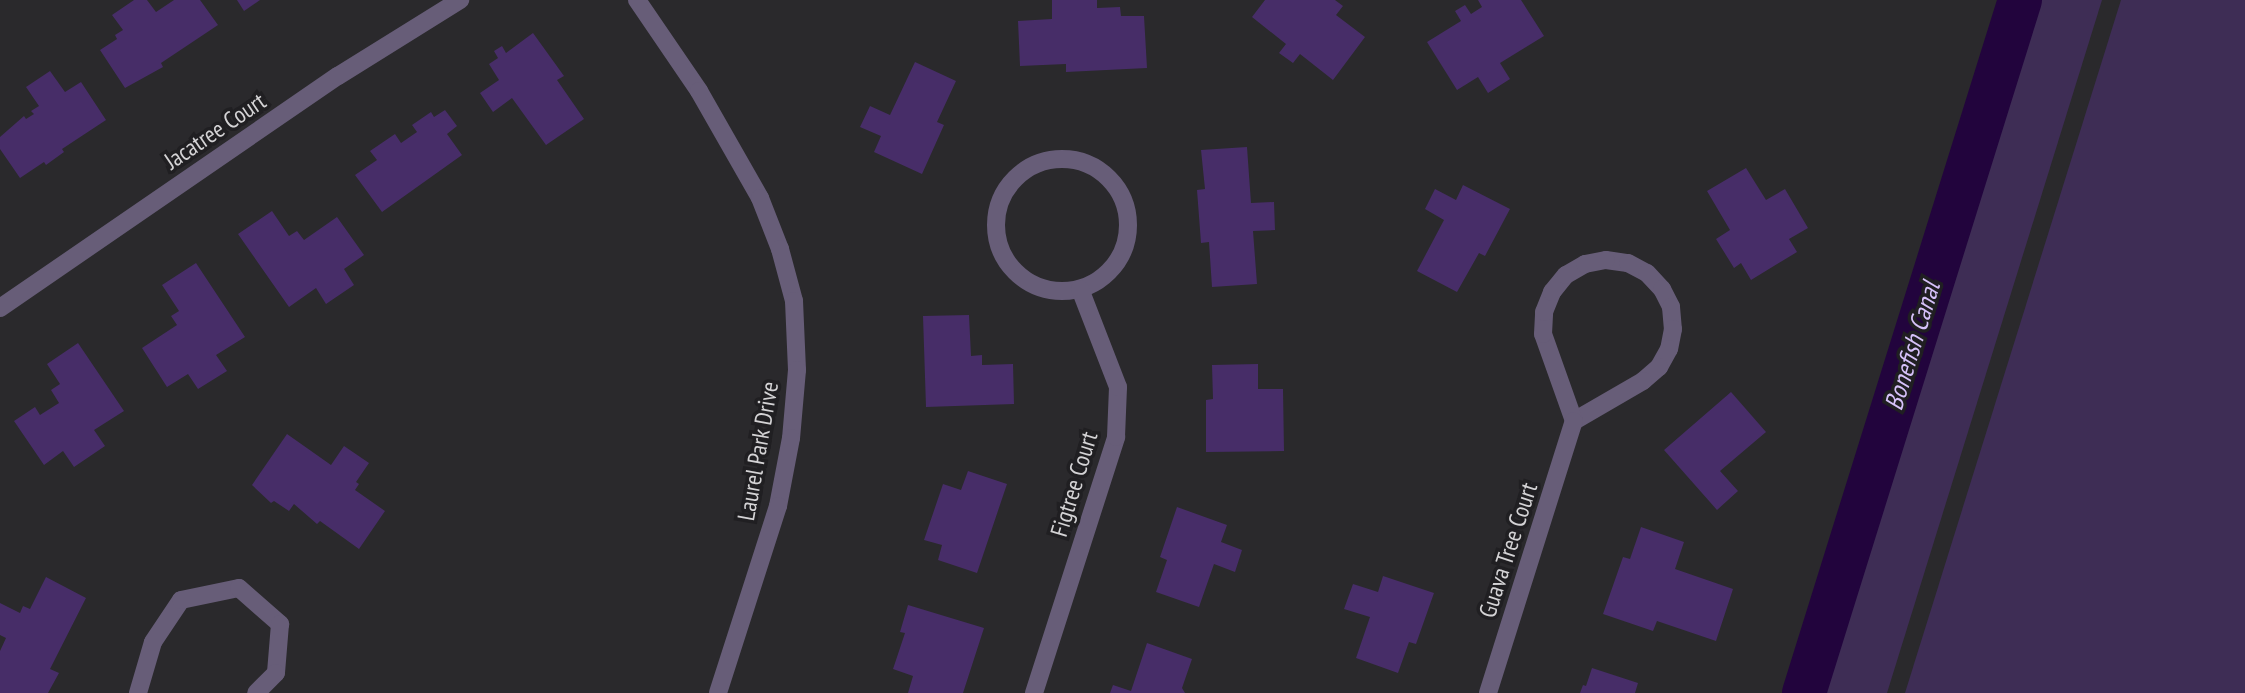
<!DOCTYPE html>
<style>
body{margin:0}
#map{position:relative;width:2245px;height:693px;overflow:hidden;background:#2a292c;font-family:"PT Sans Narrow",sans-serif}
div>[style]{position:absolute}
.green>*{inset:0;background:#3e2d55}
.canal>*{height:44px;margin:-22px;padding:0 22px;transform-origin:22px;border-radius:22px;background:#22043d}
.building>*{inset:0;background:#472d68}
.street>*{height:18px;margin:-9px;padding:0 9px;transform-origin:9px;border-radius:9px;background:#675d78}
.street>.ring{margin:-9px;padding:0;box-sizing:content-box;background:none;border:18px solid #675d78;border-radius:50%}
span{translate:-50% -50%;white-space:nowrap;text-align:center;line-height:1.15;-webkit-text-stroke:7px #201f22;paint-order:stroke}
.street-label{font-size:24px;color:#d4d3d5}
.water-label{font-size:26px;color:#d6c1f9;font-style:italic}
</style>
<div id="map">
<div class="green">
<div style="clip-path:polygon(2024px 0,2102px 0,1887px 693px,1800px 693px)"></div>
<div style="clip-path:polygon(2121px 0,2245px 0,2245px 693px,1905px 693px)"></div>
</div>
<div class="canal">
<div style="left:1804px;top:693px;width:726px;rotate:-72.69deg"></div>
</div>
<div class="building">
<div style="clip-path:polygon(134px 0,147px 0,156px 12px,174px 0,200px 0,218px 25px,161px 63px,163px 67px,125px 88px,100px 50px,117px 39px,115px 35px,123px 30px,112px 15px)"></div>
<div style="clip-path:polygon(237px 0,260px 0,244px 11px)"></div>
<div style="clip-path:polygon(1052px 0,1097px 0,1097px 8px,1120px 7px,1121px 16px,1144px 16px,1147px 68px,1066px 72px,1066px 64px,1020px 66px,1018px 21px,1052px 19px)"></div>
<div style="clip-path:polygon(1265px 0,1335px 0,1343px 6px,1336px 15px,1365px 37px,1333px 80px,1300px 54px,1293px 63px,1279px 53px,1286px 44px,1252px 17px)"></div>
<div style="clip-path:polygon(1478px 0,1521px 0,1544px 36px,1500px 63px,1510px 79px,1488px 93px,1478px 77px,1457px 90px,1427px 42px,1461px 21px,1455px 11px,1465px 5px,1471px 14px,1482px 7px)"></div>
<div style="clip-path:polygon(533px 33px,564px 76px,557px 80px,584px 119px,546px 145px,512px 98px,493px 112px,480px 93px,499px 80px,489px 64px,498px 58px,494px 51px,502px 46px,506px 53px)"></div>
<div style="clip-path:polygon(915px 62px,956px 81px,937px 122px,944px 125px,922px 174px,874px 152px,881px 136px,860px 127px,870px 106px,890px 115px)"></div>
<div style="clip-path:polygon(50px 71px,65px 92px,81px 82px,106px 120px,62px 149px,64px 152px,46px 165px,44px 162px,20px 178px,0 149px,0 137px,24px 116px,26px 119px,34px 114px,31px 111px,39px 106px,26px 87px)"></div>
<div style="clip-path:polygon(445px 110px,457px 126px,447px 134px,462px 155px,382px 212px,355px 175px,377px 160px,370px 151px,395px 134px,401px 143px,417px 132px,412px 125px,431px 112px,434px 117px)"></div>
<div style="clip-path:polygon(1247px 147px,1251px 203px,1274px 202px,1275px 230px,1253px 231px,1257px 284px,1212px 287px,1209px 242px,1201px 243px,1197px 190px,1205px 189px,1201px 150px)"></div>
<div style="clip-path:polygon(1746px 168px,1766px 200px,1785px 189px,1808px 228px,1789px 239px,1797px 252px,1751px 280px,1741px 263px,1734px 268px,1716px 239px,1730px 230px,1707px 191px)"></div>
<div style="clip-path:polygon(1463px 185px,1510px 209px,1485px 256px,1479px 253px,1457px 292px,1417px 271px,1444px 220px,1425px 209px,1435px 189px,1456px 200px)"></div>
<div style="clip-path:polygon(272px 211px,289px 236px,297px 231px,304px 240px,337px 217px,364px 255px,344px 269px,354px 285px,326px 304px,316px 288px,289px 307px,238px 234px)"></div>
<div style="clip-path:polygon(196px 263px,245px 337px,216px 355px,227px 371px,198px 389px,188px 374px,167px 387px,142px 348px,177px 325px,171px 316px,179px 311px,162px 285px)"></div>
<div style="clip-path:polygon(969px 315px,971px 356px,982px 355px,982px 365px,1013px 364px,1014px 404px,926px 407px,923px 316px)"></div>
<div style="clip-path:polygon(78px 343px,124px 411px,94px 430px,105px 446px,74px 467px,63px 451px,44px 465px,14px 421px,35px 407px,40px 415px,59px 403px,51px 390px,60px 384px,47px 364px)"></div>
<div style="clip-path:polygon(1258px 364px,1258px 389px,1283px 389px,1284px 451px,1206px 452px,1206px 400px,1213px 399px,1212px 365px)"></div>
<div style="clip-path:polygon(1731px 392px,1766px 432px,1720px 471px,1738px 491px,1717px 510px,1664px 450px)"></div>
<div style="clip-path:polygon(287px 434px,331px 465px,344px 446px,369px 463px,356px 482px,359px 484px,355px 490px,385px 511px,359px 549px,320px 521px,317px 524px,294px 504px,289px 511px,274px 501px,271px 503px,252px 485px)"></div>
<div style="clip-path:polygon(968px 471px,1007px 484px,977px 573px,938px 560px,942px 545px,924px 540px,943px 484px,961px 490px)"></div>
<div style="clip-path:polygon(1177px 507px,1227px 525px,1221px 542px,1242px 550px,1235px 572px,1214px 564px,1199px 607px,1156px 592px,1167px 560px,1160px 557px)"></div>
<div style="clip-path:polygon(1641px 527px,1684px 542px,1675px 569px,1733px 589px,1716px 641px,1657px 621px,1653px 631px,1603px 614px,1623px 557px,1630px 559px)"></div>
<div style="clip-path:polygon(1383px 576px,1434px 593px,1416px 644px,1409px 642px,1398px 673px,1356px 658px,1370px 617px,1344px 609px,1353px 584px,1378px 592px)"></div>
<div style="clip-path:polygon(46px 577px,86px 598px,50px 669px,59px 673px,48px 693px,0 693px,0 651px,6px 638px,0 635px,0 603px,20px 613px,23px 606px,30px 609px)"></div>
<div style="clip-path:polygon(908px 605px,984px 628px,963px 693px,908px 693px,913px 676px,893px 669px,905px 633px,900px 632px)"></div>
<div style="clip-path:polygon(1147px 643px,1192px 659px,1182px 688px,1185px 693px,1110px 693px,1113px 685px,1131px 691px)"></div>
<div style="clip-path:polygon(1592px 668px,1638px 683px,1635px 693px,1580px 693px,1583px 685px,1586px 686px)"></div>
</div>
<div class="street">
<div style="left:637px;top:0;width:110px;rotate:55.7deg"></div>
<div style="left:699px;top:91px;width:123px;rotate:60.3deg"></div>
<div style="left:760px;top:198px;width:55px;rotate:68.6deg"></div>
<div style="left:780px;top:249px;width:54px;rotate:74.9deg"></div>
<div style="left:794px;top:301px;width:69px;rotate:87.5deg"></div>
<div style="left:797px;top:370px;width:68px;rotate:95deg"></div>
<div style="left:791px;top:438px;width:69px;rotate:100.8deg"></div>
<div style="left:778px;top:506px;width:196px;rotate:107.8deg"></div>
<div class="ring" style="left:996px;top:159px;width:114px;height:114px"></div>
<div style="left:1606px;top:260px;width:22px;rotate:8deg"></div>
<div style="left:1628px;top:263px;width:21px;rotate:28deg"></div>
<div style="left:1647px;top:273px;width:22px;rotate:47deg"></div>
<div style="left:1662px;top:289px;width:20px;rotate:63deg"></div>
<div style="left:1671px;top:307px;width:22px;rotate:85deg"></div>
<div style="left:1673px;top:329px;width:20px;rotate:101deg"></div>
<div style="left:1669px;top:349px;width:21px;rotate:119deg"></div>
<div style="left:1659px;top:367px;width:21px;rotate:139deg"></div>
<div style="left:1643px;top:381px;width:80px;rotate:149.9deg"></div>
<div style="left:1574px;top:421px;width:92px;rotate:-109.6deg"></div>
<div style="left:1543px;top:334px;width:22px;rotate:-87deg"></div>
<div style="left:1544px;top:312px;width:22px;rotate:-68deg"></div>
<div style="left:1552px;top:292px;width:22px;rotate:-51deg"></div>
<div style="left:1566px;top:275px;width:22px;rotate:-30deg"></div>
<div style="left:1585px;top:264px;width:21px;rotate:-11deg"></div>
<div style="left:0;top:308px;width:410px;rotate:-34.5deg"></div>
<div style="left:338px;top:76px;width:144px;rotate:-31.9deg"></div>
<div style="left:138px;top:693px;width:53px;rotate:-73.6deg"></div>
<div style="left:153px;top:642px;width:50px;rotate:-56.3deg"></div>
<div style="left:181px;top:600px;width:59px;rotate:-11.7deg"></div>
<div style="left:239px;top:588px;width:55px;rotate:41.3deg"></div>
<div style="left:280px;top:624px;width:49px;rotate:94.7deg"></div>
<div style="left:276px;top:673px;width:28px;rotate:135deg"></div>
<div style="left:1034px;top:693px;width:269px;rotate:-72.2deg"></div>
<div style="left:1116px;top:437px;width:50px;rotate:-87.7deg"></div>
<div style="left:1118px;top:387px;width:105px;rotate:-111.2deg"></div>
<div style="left:1488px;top:693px;width:285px;rotate:-72.5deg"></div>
</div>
<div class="street-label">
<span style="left:215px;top:131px;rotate:-34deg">Jacatree Court</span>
<span style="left:758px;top:451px;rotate:-80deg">Laurel Park Drive</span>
<span style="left:1074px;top:484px;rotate:-73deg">Figtree Court</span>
<span style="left:1508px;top:550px;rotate:-72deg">Guava Tree Court</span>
</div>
<div class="water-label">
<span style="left:1912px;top:346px;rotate:-73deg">Bonefish Canal</span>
</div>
</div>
